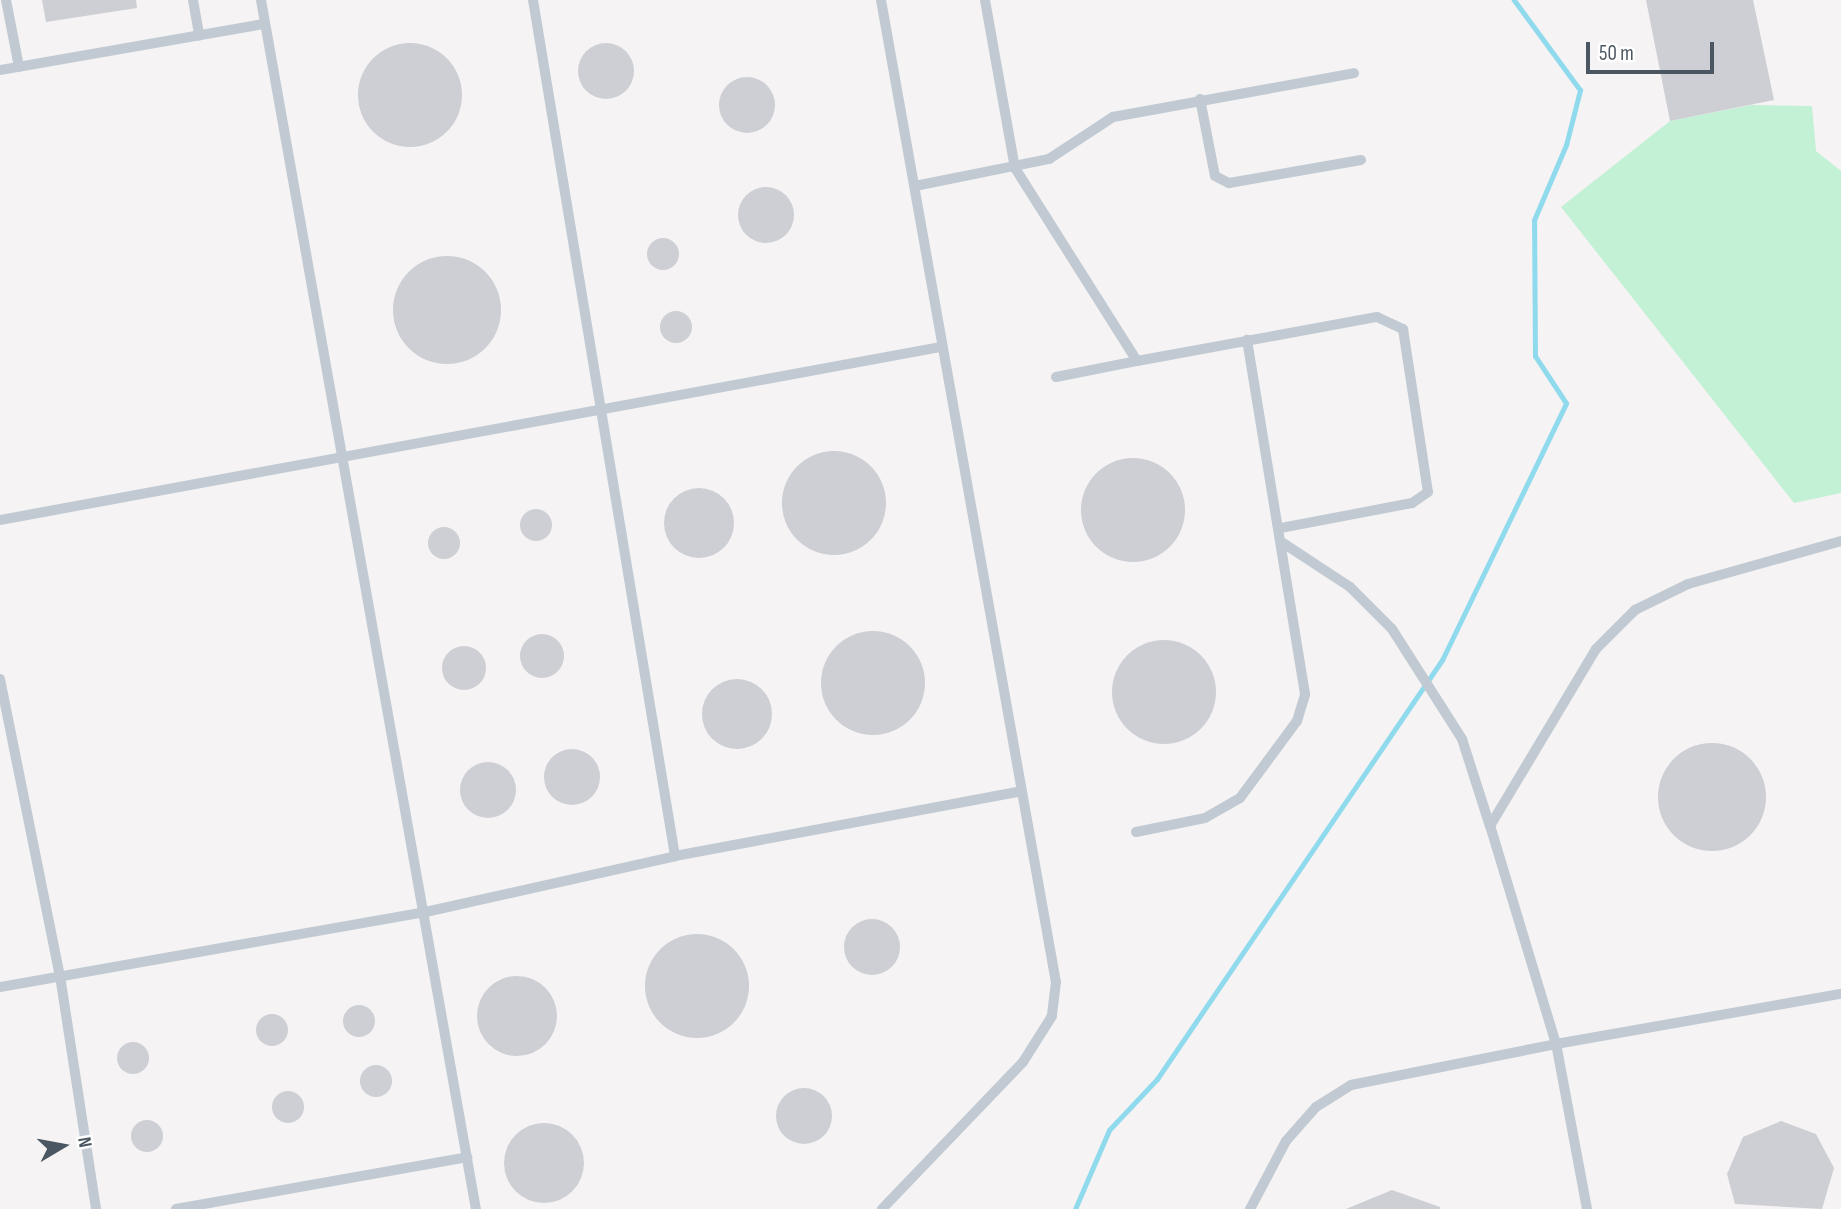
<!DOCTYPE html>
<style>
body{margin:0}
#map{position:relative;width:1841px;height:1209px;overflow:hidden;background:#f5f3f3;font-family:"Sofia Sans Condensed",sans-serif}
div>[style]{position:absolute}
.green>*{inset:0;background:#c3f1d5}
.stream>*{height:5px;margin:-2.5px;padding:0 2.5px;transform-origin:2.5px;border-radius:2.5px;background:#90daee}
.building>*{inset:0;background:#cdcfd5}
.round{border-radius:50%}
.lane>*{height:10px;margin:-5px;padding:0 5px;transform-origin:5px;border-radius:5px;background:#c1cad2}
span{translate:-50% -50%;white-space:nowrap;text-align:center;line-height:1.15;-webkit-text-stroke:6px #fff;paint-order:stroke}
.north{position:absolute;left:28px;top:1111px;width:70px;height:70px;-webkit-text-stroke:5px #fff;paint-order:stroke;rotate:80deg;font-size:19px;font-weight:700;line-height:28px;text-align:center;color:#4a5661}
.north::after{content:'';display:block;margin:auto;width:24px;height:32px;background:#4a5661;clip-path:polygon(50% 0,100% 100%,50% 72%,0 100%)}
.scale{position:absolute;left:1586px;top:42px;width:128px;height:32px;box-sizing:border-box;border:4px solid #4a5661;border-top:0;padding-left:9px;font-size:21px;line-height:24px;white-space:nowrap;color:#4a5661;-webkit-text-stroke:5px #fff;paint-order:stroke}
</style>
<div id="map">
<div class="green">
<div style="clip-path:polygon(1751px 105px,1812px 106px,1816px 151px,1841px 171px,1841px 493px,1794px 503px,1561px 207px,1670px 121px)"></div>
</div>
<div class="stream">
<div style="left:1075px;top:1209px;width:86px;rotate:-66.7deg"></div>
<div style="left:1109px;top:1130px;width:70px;rotate:-46.7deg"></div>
<div style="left:1157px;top:1079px;width:507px;rotate:-55.78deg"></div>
<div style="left:1442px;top:660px;width:285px;rotate:-64.2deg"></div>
<div style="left:1566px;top:403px;width:56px;rotate:-123.4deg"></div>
<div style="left:1535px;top:356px;width:136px;rotate:-90.4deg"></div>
<div style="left:1534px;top:220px;width:82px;rotate:-66.9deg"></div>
<div style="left:1566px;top:145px;width:57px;rotate:-75.7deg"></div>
<div style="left:1580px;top:90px;width:112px;rotate:-126.3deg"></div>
</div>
<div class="building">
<div style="clip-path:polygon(42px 0,136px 0,137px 8px,46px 22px)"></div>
<div style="clip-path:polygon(1646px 0,1753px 0,1774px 100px,1670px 121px)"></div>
<div class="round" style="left:358px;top:43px;width:104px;height:104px"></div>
<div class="round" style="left:578px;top:43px;width:56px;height:56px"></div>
<div class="round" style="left:719px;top:77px;width:56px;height:56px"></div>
<div class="round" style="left:738px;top:187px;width:56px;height:56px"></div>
<div class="round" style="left:647px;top:238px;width:32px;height:32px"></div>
<div class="round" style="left:393px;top:256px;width:108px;height:108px"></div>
<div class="round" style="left:660px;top:311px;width:32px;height:32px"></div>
<div class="round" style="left:782px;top:451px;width:104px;height:104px"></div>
<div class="round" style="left:1081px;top:458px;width:104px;height:104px"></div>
<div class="round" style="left:664px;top:488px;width:70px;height:70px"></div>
<div class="round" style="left:520px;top:509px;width:32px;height:32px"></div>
<div class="round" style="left:428px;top:527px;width:32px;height:32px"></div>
<div class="round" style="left:821px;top:631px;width:104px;height:104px"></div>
<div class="round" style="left:520px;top:634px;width:44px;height:44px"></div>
<div class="round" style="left:1112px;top:640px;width:104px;height:104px"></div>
<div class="round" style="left:442px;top:646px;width:44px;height:44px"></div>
<div class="round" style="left:702px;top:679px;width:70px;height:70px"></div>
<div class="round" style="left:1658px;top:743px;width:108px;height:108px"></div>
<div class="round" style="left:544px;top:749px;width:56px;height:56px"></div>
<div class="round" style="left:460px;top:762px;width:56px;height:56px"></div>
<div class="round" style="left:844px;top:919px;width:56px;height:56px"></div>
<div class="round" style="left:645px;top:934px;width:104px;height:104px"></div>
<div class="round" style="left:477px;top:976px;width:80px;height:80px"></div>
<div class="round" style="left:343px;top:1005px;width:32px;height:32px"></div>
<div class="round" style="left:256px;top:1014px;width:32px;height:32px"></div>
<div class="round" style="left:117px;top:1042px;width:32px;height:32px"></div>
<div class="round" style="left:360px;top:1065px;width:32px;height:32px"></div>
<div class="round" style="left:776px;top:1088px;width:56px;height:56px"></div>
<div class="round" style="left:272px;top:1091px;width:32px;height:32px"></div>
<div class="round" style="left:131px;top:1120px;width:32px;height:32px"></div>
<div style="clip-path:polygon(1781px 1121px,1816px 1134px,1834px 1168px,1822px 1209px,1735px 1204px,1727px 1174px,1743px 1137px)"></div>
<div class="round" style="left:504px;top:1123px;width:80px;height:80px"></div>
<div style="clip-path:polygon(1392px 1190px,1440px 1207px,1440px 1209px,1346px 1209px)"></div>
</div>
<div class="lane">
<div style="left:6px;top:0;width:68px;rotate:79deg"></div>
<div style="left:193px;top:0;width:36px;rotate:80deg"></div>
<div style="left:261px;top:0;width:1228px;rotate:79.92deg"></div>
<div style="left:533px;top:0;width:868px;rotate:80.58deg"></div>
<div style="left:881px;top:0;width:997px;rotate:79.9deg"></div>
<div style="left:1056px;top:982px;width:34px;rotate:97deg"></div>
<div style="left:1052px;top:1016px;width:54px;rotate:122.2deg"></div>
<div style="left:1023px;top:1062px;width:204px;rotate:133.8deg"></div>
<div style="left:985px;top:0;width:171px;rotate:79.9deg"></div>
<div style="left:1015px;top:168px;width:228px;rotate:57.7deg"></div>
<div style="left:1137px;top:361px;width:244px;rotate:-10.4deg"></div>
<div style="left:1377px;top:317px;width:29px;rotate:25deg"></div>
<div style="left:1403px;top:329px;width:165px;rotate:81.3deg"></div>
<div style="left:1428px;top:492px;width:19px;rotate:145deg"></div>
<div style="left:1412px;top:503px;width:133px;rotate:169.2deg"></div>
<div style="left:0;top:70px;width:268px;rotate:-9.9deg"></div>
<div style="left:1200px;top:99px;width:78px;rotate:79deg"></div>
<div style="left:1215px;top:176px;width:16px;rotate:27deg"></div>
<div style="left:1229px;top:183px;width:134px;rotate:-9.9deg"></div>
<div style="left:915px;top:186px;width:137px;rotate:-11.4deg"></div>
<div style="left:1049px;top:159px;width:77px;rotate:-33.3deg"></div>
<div style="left:1113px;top:117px;width:245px;rotate:-10.3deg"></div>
<div style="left:1056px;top:377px;width:83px;rotate:-11.2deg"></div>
<div style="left:0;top:520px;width:957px;rotate:-10.42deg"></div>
<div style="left:1283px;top:543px;width:80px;rotate:33.3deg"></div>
<div style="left:1350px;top:587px;width:59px;rotate:45deg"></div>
<div style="left:1392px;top:629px;width:130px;rotate:57.5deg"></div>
<div style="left:1462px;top:739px;width:91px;rotate:72.2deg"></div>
<div style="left:0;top:679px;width:303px;rotate:78.6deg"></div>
<div style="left:60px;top:976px;width:236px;rotate:81.2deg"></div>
<div style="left:1136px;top:832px;width:70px;rotate:-11.5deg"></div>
<div style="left:1205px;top:818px;width:40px;rotate:-29.7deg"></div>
<div style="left:1240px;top:798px;width:96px;rotate:-53.5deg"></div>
<div style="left:1297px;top:721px;width:28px;rotate:-73deg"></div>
<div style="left:1305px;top:694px;width:359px;rotate:-99.3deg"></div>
<div style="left:0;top:987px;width:427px;rotate:-10deg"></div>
<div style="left:421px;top:913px;width:260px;rotate:-12.6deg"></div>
<div style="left:675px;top:856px;width:348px;rotate:-10.6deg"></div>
<div style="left:176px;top:1209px;width:296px;rotate:-10.1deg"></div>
<div style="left:1250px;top:1209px;width:77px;rotate:-62.1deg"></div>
<div style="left:1286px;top:1141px;width:45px;rotate:-48.6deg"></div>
<div style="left:1316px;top:1107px;width:41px;rotate:-32.2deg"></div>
<div style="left:1351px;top:1085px;width:209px;rotate:-11.3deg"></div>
<div style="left:1556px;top:1044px;width:228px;rotate:-106.8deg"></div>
<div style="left:1490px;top:826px;width:206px;rotate:-59.1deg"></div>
<div style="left:1596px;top:649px;width:55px;rotate:-45deg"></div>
<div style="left:1635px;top:610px;width:59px;rotate:-26.1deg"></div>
<div style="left:1688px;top:584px;width:159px;rotate:-15.7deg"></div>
<div style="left:1587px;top:1209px;width:168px;rotate:-100.6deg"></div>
<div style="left:1556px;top:1044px;width:289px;rotate:-10deg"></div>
</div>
<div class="north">N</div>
<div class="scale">50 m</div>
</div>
